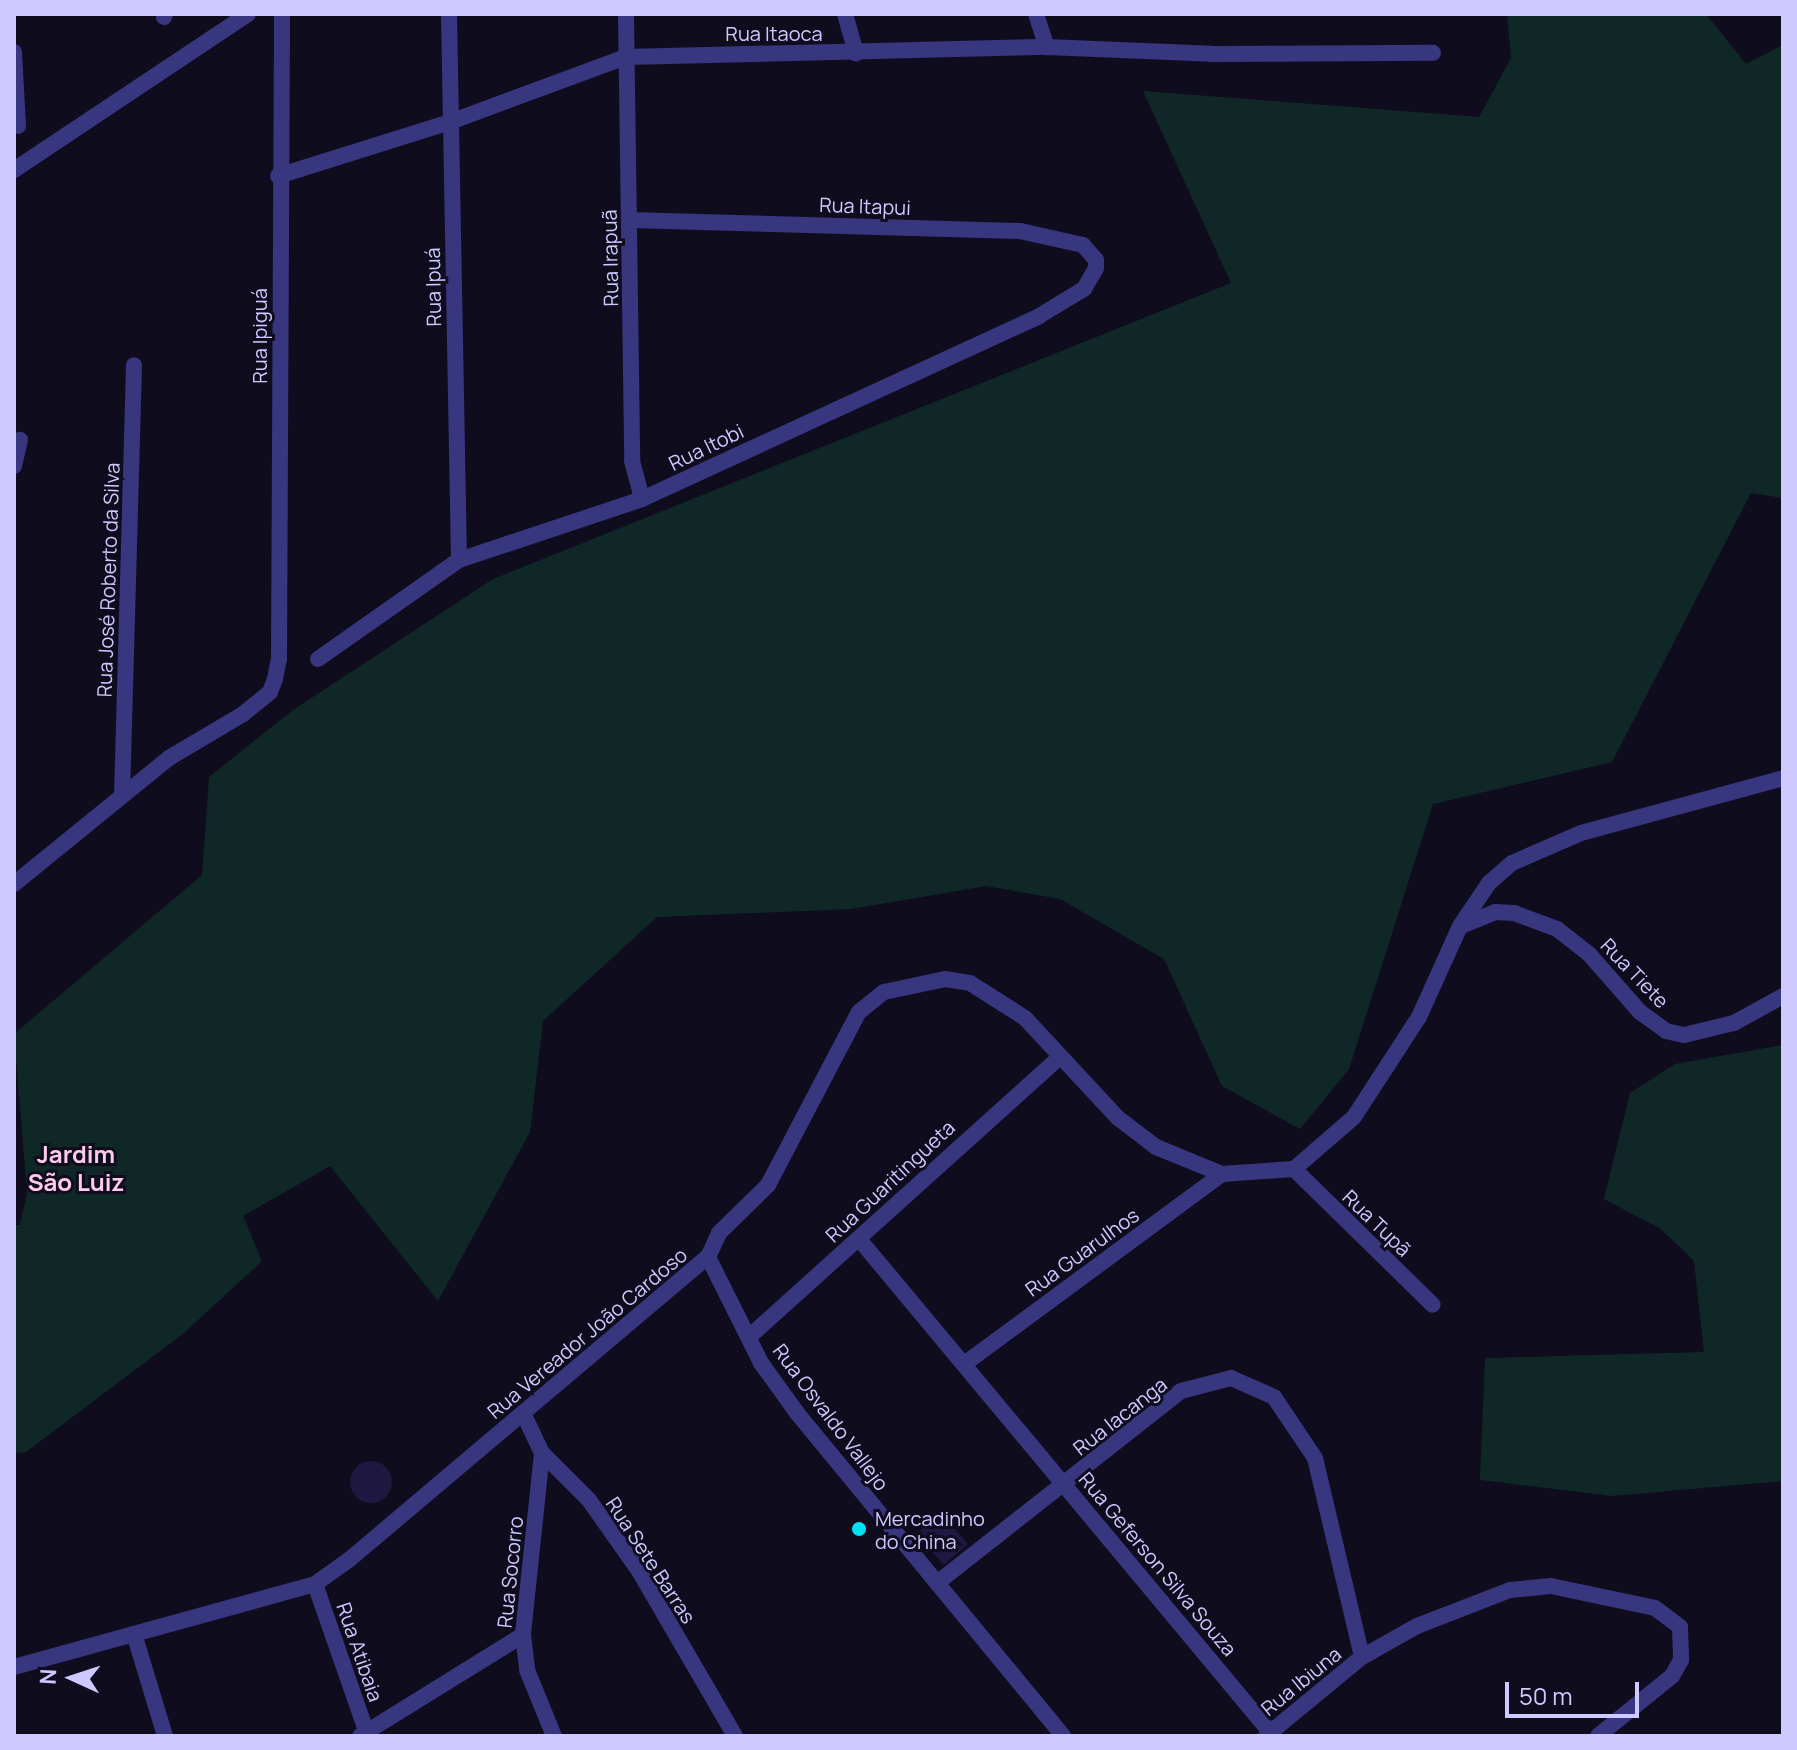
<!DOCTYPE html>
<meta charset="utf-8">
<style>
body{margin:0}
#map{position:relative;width:1797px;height:1750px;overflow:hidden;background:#0f0c1e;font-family:Manrope,sans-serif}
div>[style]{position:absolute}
.green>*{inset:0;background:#0f2827}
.building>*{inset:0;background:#1f1840;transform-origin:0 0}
.round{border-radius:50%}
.minor>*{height:16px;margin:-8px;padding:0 8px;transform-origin:8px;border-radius:8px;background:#37367e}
.dots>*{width:22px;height:22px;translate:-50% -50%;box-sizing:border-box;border:4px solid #0f0c1e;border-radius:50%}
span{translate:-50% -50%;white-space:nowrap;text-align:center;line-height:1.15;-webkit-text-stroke:6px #0f0c1e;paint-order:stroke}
.street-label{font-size:20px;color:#cec9ff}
.poi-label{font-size:20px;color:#cec9ff}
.left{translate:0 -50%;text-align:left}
.quarter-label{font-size:24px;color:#ffcbed;font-weight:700}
.frame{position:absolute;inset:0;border:16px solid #cec9ff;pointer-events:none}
.north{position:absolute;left:32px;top:1638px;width:80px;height:80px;-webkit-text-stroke:6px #0f0c1e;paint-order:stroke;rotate:273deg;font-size:22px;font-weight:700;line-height:32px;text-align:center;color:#cec9ff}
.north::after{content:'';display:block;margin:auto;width:28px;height:36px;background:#cec9ff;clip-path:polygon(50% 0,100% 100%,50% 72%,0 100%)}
.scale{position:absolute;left:1505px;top:1682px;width:134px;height:36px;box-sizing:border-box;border:4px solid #cec9ff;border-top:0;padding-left:10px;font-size:24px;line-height:28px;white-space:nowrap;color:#cec9ff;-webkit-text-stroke:6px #0f0c1e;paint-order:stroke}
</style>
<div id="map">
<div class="green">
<div style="clip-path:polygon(1507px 14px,1706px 14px,1746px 64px,1783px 45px,1783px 498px,1751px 493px,1612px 762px,1433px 804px,1349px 1069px,1300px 1129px,1222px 1086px,1164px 959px,1060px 899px,986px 886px,851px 909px,657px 917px,543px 1021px,530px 1132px,438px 1301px,330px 1166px,243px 1216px,262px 1261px,184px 1333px,26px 1452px,14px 1453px,14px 1225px,20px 1225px,27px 1193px,14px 1034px,202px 875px,209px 777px,293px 710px,493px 579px,1231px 283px,1143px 91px,1479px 117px,1511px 58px)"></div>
<div style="clip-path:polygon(1783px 1045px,1783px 1481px,1612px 1496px,1480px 1480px,1485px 1358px,1704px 1352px,1694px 1261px,1661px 1229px,1604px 1199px,1630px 1093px,1675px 1064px)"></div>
</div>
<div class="building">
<div class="round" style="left:350px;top:1461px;width:42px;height:42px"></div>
<div style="left:941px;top:1513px;width:41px;height:32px;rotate:49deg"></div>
</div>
<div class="minor">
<div style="left:449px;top:14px;width:546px;rotate:88.95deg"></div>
<div style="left:626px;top:14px;width:447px;rotate:89.2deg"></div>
<div style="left:632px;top:461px;width:39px;rotate:75deg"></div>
<div style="left:845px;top:14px;width:41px;rotate:74.2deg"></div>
<div style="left:1036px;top:14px;width:35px;rotate:72deg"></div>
<div style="left:164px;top:17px;width:3px;rotate:-72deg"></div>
<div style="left:14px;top:52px;width:74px;rotate:86.9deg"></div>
<div style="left:14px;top:170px;width:281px;rotate:-33.7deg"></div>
<div style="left:278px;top:176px;width:180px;rotate:-17.4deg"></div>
<div style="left:450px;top:122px;width:188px;rotate:-20.3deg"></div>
<div style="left:626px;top:57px;width:421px;rotate:-1.4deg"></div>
<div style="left:1047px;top:47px;width:164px;rotate:2.4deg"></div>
<div style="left:1211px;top:54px;width:222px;rotate:-0.3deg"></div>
<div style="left:14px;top:466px;width:27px;rotate:-77deg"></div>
<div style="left:318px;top:659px;width:172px;rotate:-35.1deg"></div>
<div style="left:459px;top:560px;width:193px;rotate:-18.4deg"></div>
<div style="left:642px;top:499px;width:437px;rotate:-24.7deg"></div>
<div style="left:1039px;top:316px;width:52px;rotate:-31deg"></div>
<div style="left:1084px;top:289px;width:24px;rotate:-60deg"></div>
<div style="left:1096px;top:268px;width:8px;rotate:-90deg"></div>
<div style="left:1096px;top:260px;width:20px;rotate:-131deg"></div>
<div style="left:1083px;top:245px;width:65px;rotate:-167.5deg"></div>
<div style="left:1020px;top:231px;width:391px;rotate:-178.4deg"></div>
<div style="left:122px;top:796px;width:431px;rotate:-88.4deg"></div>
<div style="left:14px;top:884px;width:200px;rotate:-39.1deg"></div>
<div style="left:169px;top:758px;width:86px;rotate:-30.7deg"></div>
<div style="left:243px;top:714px;width:35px;rotate:-39deg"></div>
<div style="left:270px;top:692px;width:14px;rotate:-69deg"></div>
<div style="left:275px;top:679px;width:20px;rotate:-79deg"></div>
<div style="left:279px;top:659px;width:645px;rotate:-89.73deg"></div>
<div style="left:1461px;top:926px;width:37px;rotate:-22deg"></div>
<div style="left:1495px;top:912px;width:19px;rotate:3deg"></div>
<div style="left:1514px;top:913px;width:46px;rotate:20.4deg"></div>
<div style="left:1557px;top:929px;width:41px;rotate:38deg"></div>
<div style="left:1589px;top:954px;width:77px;rotate:48.7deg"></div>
<div style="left:1640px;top:1012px;width:32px;rotate:36deg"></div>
<div style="left:1666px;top:1031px;width:18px;rotate:13deg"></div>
<div style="left:1684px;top:1035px;width:51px;rotate:-13.5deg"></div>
<div style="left:1734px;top:1023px;width:56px;rotate:-28.9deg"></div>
<div style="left:1294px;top:1169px;width:194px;rotate:44.4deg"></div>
<div style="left:859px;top:1239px;width:642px;rotate:50.18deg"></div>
<div style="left:708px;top:1257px;width:119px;rotate:63.4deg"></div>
<div style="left:761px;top:1363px;width:62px;rotate:54.2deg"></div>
<div style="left:797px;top:1413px;width:418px;rotate:50.5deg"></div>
<div style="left:750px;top:1336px;width:416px;rotate:-42deg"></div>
<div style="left:967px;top:1362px;width:317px;rotate:-36.4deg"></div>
<div style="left:523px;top:1413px;width:44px;rotate:64.6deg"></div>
<div style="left:542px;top:1453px;width:66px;rotate:45deg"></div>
<div style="left:589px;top:1500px;width:87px;rotate:54.8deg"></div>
<div style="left:639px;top:1571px;width:191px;rotate:59.8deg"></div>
<div style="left:542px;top:1453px;width:183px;rotate:96deg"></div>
<div style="left:523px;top:1635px;width:35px;rotate:83deg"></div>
<div style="left:527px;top:1670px;width:71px;rotate:67.8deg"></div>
<div style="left:937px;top:1583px;width:310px;rotate:-38.2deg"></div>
<div style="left:1181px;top:1391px;width:52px;rotate:-14.6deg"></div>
<div style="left:1231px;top:1378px;width:47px;rotate:23.8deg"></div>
<div style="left:1274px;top:1397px;width:73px;rotate:56.1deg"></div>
<div style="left:1315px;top:1458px;width:204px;rotate:76.7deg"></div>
<div style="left:315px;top:1584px;width:161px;rotate:70.8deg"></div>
<div style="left:135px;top:1637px;width:103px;rotate:73.1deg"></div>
<div style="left:14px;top:1667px;width:312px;rotate:-15.4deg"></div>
<div style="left:315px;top:1584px;width:43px;rotate:-35.5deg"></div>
<div style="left:350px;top:1559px;width:468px;rotate:-40.2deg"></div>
<div style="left:708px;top:1257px;width:26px;rotate:-65deg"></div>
<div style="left:719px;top:1233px;width:69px;rotate:-44.4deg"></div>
<div style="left:768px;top:1185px;width:195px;rotate:-62.3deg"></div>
<div style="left:859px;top:1012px;width:32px;rotate:-39deg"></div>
<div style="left:884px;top:992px;width:62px;rotate:-12deg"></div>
<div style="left:945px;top:979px;width:25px;rotate:9deg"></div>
<div style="left:970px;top:983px;width:65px;rotate:32.5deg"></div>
<div style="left:1025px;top:1018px;width:137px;rotate:47.1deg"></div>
<div style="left:1118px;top:1118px;width:48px;rotate:37.3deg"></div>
<div style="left:1156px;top:1147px;width:71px;rotate:22.2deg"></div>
<div style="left:1222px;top:1174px;width:72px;rotate:-4deg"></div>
<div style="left:1294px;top:1169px;width:79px;rotate:-40.9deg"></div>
<div style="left:1354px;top:1117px;width:119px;rotate:-57deg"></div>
<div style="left:1419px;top:1017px;width:100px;rotate:-65.7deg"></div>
<div style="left:1460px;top:926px;width:52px;rotate:-56deg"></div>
<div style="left:1489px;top:883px;width:30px;rotate:-41deg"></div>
<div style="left:1512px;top:863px;width:75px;rotate:-23.5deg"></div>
<div style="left:1581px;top:833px;width:209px;rotate:-15.2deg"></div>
<div style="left:360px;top:1736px;width:192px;rotate:-31.8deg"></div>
<div style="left:1266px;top:1736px;width:124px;rotate:-39.5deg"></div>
<div style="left:1362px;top:1657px;width:63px;rotate:-29.4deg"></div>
<div style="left:1417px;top:1626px;width:100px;rotate:-21.2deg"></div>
<div style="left:1510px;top:1590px;width:41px;rotate:-5.6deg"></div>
<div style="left:1551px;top:1586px;width:106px;rotate:11.9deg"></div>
<div style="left:1655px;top:1608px;width:31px;rotate:37deg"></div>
<div style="left:1680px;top:1627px;width:33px;rotate:88deg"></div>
<div style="left:1681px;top:1660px;width:18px;rotate:119deg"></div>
<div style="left:1672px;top:1676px;width:95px;rotate:141deg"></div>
</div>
<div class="dots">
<div style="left:859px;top:1529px;background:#00e1f4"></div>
</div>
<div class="street-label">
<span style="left:774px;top:33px">Rua Itaoca</span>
<span style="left:865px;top:206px;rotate:2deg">Rua Itapui</span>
<span style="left:610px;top:258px;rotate:-91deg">Rua Irapuã</span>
<span style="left:433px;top:287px;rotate:-91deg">Rua Ipuá</span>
<span style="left:259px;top:336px;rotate:-90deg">Rua Ipiguá</span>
<span style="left:706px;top:447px;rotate:-26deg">Rua Itobi</span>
<span style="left:108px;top:580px;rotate:-88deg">Rua José Roberto da Silva</span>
<span style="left:1635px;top:973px;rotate:46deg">Rua Tiete</span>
<span style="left:890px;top:1181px;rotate:-43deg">Rua Guaritingueta</span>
<span style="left:1377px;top:1223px;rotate:44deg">Rua Tupã</span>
<span style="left:1082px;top:1252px;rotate:-36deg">Rua Guarulhos</span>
<span style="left:587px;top:1333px;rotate:-40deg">Rua Vereador João Cardoso</span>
<span style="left:1120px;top:1416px;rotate:-38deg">Rua Iacanga</span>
<span style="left:831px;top:1417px;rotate:53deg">Rua Osvaldo Vallejo</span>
<span style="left:651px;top:1560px;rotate:57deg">Rua Sete Barras</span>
<span style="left:1158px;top:1564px;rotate:50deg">Rua Geferson Silva Souza</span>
<span style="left:510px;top:1572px;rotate:-84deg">Rua Socorro</span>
<span style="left:360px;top:1652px;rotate:71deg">Rua Atibaia</span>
<span style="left:1301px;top:1681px;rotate:-39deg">Rua Ibiuna</span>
</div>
<div class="poi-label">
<span class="left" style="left:875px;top:1530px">Mercadinho<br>do China</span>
</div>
<div class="quarter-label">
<span style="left:76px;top:1168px">Jardim<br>São Luiz</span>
</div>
<div class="frame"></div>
<div class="north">N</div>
<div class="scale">50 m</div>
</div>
